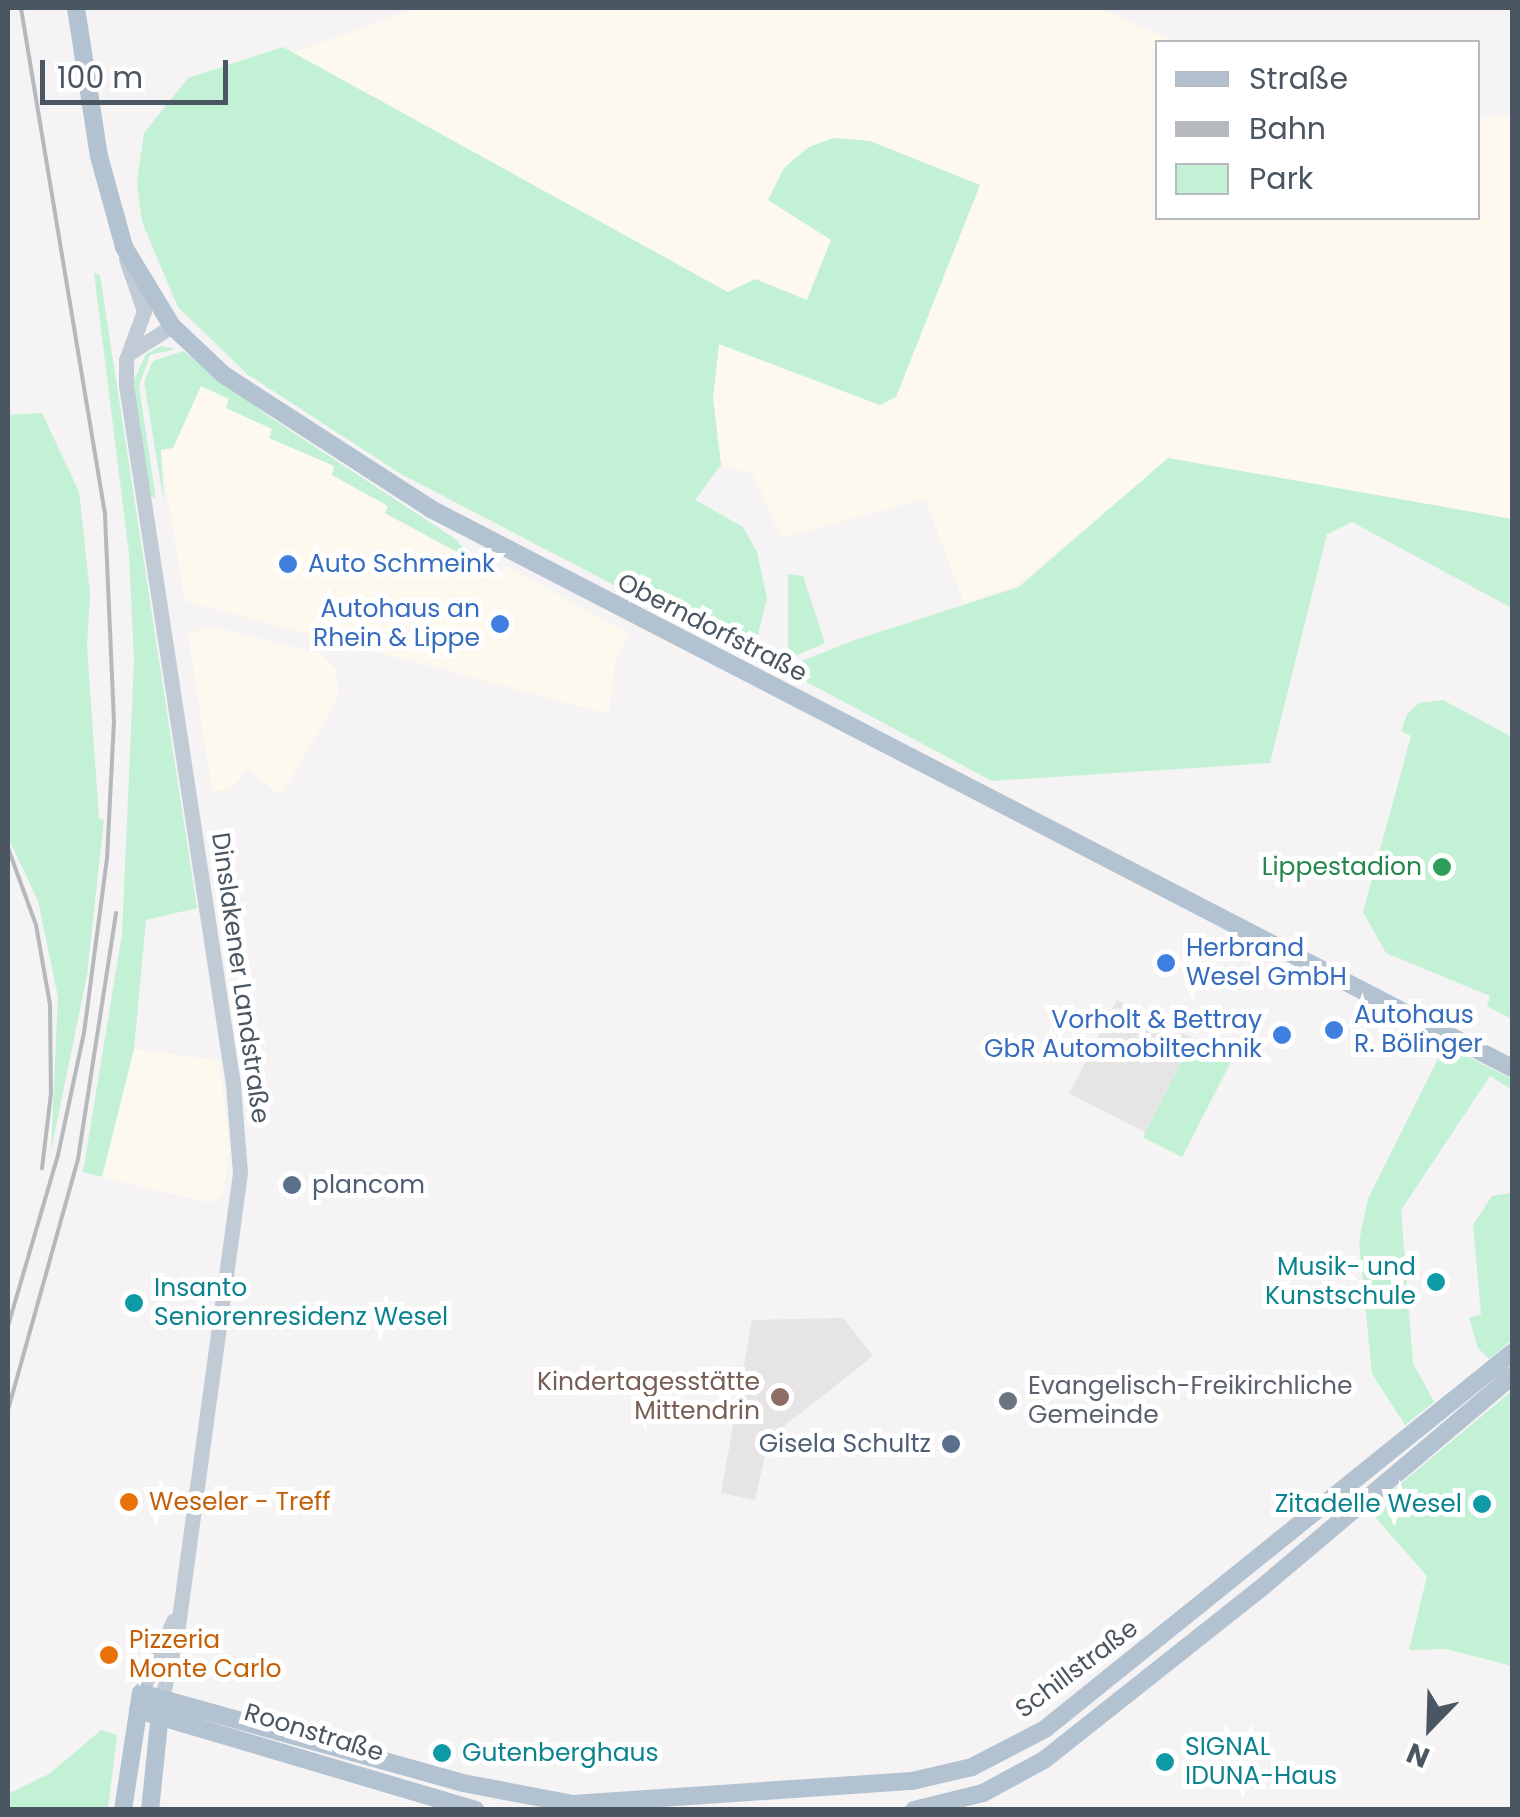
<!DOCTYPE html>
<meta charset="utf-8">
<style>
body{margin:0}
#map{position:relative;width:1520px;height:1817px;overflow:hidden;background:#f5f3f3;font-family:Poppins,sans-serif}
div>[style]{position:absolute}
.commercial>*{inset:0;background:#fdf9ef}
.education>*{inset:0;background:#e6e4e5;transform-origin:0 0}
.green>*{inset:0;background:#c3f1d5;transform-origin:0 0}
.secondary>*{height:15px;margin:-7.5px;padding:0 7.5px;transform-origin:7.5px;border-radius:7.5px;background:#c1cbd6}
.primary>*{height:18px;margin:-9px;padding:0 9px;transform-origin:9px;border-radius:9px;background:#b3c2d1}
.rail>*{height:4px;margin:-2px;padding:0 2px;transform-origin:2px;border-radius:2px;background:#b5b8bd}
.dots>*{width:28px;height:28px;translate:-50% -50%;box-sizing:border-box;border:5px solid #fff;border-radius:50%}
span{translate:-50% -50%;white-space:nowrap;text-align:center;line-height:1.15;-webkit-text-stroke:10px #fff;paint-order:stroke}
.shop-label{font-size:25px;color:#366cbe}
.left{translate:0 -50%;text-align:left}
.right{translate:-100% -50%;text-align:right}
.street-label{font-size:25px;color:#4a5661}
.leisure-label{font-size:25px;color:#27864d}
.service-label{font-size:25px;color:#4e5e75}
.culture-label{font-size:25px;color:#0d838f}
.education-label{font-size:25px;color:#785e54}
.worship-label{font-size:25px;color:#5b616d}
.food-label{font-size:25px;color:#c56008}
.frame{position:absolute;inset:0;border:10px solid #4a5661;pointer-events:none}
.legend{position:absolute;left:1155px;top:40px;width:325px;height:180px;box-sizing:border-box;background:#fff;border:2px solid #b7bbc0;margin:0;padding:12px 18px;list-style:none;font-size:30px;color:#4a5661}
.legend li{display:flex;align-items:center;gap:20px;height:50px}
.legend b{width:50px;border:2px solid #b7bbc0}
.north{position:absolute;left:1380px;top:1677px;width:100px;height:100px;-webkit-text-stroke:8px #fff;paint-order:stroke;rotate:203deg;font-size:28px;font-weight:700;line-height:40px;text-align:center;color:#4a5661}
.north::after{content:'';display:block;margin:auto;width:35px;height:45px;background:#4a5661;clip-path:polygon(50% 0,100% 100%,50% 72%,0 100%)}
.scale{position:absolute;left:40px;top:60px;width:188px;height:45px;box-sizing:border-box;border:5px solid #4a5661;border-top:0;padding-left:12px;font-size:30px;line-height:35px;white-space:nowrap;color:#4a5661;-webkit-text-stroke:8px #fff;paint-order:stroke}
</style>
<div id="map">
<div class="commercial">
<div style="clip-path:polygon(418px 8px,1099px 8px,1176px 42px,1158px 42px,1158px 218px,1478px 218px,1478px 117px,1512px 116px,1512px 519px,1169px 458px,1017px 585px,964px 603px,925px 499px,781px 538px,753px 474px,721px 465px,713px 398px,719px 344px,881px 406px,896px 396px,980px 185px,795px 155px,769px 200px,831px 240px,806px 301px,755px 279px,728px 292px,287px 55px)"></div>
<div style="clip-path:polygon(200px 386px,229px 399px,226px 408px,273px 429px,270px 438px,335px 466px,332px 476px,388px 506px,385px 514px,499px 575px,505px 566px,629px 633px,615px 660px,609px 714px,185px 601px,160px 449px,173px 448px)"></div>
<div style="clip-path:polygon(211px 626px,319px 653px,336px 669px,339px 696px,281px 796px,249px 769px,229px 790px,212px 791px,188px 634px)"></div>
<div style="clip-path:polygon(134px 1049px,219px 1060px,230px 1148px,223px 1197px,209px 1203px,102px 1177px)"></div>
</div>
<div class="education">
<div style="left:1117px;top:1000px;width:85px;height:105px;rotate:27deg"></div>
<div style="clip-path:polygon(843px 1318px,873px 1356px,769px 1438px,755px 1500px,721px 1493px,752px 1320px)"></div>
</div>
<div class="green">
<div style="clip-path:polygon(283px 47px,728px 292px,755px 279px,807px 300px,831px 240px,768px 200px,784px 168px,809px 147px,833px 138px,870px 141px,980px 185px,896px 397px,880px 405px,719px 344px,713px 398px,721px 465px,695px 500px,743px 527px,757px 552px,767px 598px,754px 651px,749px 655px,401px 474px,247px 374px,178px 307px,142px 222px,137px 182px,144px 133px,188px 78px)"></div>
<div style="clip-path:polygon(94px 273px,100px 275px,197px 908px,146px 920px,134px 1049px,102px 1177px,83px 1172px,122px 934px,134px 661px,129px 554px)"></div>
<div style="clip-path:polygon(161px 346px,176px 349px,150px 355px,139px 386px,156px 499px,148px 494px,133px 382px,146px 354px)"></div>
<div style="clip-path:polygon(183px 351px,268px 416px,457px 540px,472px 560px,385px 513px,388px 506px,332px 475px,334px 466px,269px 438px,272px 429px,226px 408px,229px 399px,201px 386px,173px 448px,161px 450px,164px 503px,144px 382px,153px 361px)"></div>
<div style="clip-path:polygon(42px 413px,79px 492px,90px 593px,87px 647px,99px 818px,104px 820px,87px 975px,51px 1151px,58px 997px,38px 901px,8px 837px,8px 415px)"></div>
<div style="clip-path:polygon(1168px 458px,1512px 519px,1512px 608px,1352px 522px,1327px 534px,1270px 763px,992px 781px,790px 673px,789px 666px,855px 640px,1019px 587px)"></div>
<div style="clip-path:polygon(788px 574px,803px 576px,825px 643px,788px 659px)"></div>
<div style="clip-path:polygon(1443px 700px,1512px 737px,1512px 1019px,1487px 1006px,1490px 996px,1386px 953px,1363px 912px,1411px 736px,1401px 731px,1407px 714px,1419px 703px)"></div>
<div style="left:1193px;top:1039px;width:44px;height:110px;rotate:27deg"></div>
<div style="clip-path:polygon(1445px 1045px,1512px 1079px,1512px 1090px,1490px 1076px,1401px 1210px,1413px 1363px,1434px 1402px,1405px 1425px,1372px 1374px,1359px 1241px,1368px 1199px)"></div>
<div style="clip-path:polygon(1512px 1193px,1512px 1340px,1489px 1359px,1478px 1348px,1469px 1318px,1481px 1314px,1473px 1225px,1492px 1196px)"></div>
<div style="clip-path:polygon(1512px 1391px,1512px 1666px,1446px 1649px,1409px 1650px,1427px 1576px,1369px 1510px)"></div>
<div style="clip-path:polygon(101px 1730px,117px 1735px,108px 1809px,8px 1809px,8px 1794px,49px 1774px)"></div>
</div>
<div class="secondary">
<div style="left:126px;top:259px;width:55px;rotate:70.9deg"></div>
<div style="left:144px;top:311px;width:52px;rotate:110.2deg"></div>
<div style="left:126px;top:360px;width:25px;rotate:90deg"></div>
<div style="left:126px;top:385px;width:707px;rotate:81.3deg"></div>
<div style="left:233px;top:1084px;width:89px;rotate:85.5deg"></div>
<div style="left:240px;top:1173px;width:472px;rotate:97.8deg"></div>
<div style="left:176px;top:1641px;width:58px;rotate:104deg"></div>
<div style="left:131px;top:352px;width:49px;rotate:-32.4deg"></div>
<div style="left:141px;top:1693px;width:79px;rotate:-66deg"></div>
</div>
<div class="primary">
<div style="left:76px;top:8px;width:150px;rotate:81.2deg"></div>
<div style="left:99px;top:156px;width:94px;rotate:74.6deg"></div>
<div style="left:124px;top:247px;width:92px;rotate:58.7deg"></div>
<div style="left:172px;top:326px;width:71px;rotate:43.3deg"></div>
<div style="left:224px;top:375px;width:247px;rotate:32.9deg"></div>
<div style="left:431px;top:509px;width:1217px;rotate:27.34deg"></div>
<div style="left:138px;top:1710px;width:352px;rotate:16.5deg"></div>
<div style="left:123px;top:1810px;width:118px;rotate:-81.3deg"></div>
<div style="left:141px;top:1693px;width:334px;rotate:15.6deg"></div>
<div style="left:463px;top:1783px;width:112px;rotate:10.8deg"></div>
<div style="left:573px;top:1804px;width:340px;rotate:-3.9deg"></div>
<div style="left:912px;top:1781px;width:62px;rotate:-13.1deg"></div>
<div style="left:972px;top:1767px;width:82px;rotate:-27.5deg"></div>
<div style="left:1045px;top:1729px;width:600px;rotate:-38.84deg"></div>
<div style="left:150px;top:1810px;width:108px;rotate:-84.1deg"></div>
<div style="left:914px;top:1810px;width:71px;rotate:-13.8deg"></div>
<div style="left:983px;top:1793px;width:69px;rotate:-28.4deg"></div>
<div style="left:1044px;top:1760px;width:275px;rotate:-38.4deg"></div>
<div style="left:1260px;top:1589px;width:330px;rotate:-40.2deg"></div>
</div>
<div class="rail">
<div style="left:8px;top:848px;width:82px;rotate:70deg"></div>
<div style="left:36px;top:925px;width:80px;rotate:80deg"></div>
<div style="left:50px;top:1004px;width:89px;rotate:89.4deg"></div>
<div style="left:51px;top:1093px;width:76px;rotate:96.8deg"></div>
<div style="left:8px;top:1326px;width:178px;rotate:-73.7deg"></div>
<div style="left:58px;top:1155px;width:125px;rotate:-78deg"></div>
<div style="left:84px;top:1033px;width:176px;rotate:-82.5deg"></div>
<div style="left:107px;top:859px;width:137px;rotate:-87.1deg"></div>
<div style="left:114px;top:722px;width:208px;rotate:-92.5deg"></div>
<div style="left:105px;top:514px;width:513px;rotate:-99.43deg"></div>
<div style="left:8px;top:1410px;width:261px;rotate:-74.4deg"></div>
<div style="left:78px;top:1159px;width:249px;rotate:-81.2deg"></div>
</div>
<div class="dots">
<div style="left:288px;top:564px;background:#3f7fe0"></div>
<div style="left:500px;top:624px;background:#3f7fe0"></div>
<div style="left:1442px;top:867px;background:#2e9e5b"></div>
<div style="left:1166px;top:963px;background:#3f7fe0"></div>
<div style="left:1334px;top:1030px;background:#3f7fe0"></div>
<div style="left:1282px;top:1035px;background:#3f7fe0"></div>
<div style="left:292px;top:1185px;background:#5c6f8a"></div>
<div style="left:1436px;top:1282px;background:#0f9aa8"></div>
<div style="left:134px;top:1303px;background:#0f9aa8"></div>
<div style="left:780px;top:1397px;background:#8d6e63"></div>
<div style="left:1008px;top:1401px;background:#6b7280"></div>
<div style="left:951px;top:1444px;background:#5c6f8a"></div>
<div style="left:129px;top:1502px;background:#e8710a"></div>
<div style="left:1482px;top:1504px;background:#0f9aa8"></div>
<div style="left:109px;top:1655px;background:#e8710a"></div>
<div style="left:442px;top:1753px;background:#0f9aa8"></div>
<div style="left:1165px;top:1762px;background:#0f9aa8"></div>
</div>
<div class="shop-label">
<span class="left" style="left:308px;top:564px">Auto Schmeink</span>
<span class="right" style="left:480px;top:624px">Autohaus an<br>Rhein &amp; Lippe</span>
<span class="left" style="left:1186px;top:963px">Herbrand<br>Wesel GmbH</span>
<span class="left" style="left:1354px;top:1030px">Autohaus<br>R. Bölinger</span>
<span class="right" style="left:1262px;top:1035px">Vorholt &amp; Bettray<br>GbR Automobiltechnik</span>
</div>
<div class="street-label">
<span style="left:712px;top:628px;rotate:27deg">Oberndorfstraße</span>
<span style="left:240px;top:978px;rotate:82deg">Dinslakener Landstraße</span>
<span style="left:1077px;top:1669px;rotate:-37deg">Schillstraße</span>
<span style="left:314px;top:1733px;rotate:17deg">Roonstraße</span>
</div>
<div class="leisure-label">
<span class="right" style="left:1422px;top:867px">Lippestadion</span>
</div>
<div class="service-label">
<span class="left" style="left:312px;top:1185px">plancom</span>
<span class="right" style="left:931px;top:1444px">Gisela Schultz</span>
</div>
<div class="culture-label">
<span class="right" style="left:1416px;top:1282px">Musik- und<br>Kunstschule</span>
<span class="left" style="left:154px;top:1303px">Insanto<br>Seniorenresidenz Wesel</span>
<span class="right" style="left:1462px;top:1504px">Zitadelle Wesel</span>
<span class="left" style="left:1185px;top:1762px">SIGNAL<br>IDUNA-Haus</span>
<span class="left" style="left:462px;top:1753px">Gutenberghaus</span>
</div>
<div class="education-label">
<span class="right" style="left:760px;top:1397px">Kindertagesstätte<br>Mittendrin</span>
</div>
<div class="worship-label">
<span class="left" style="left:1028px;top:1401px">Evangelisch-Freikirchliche<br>Gemeinde</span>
</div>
<div class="food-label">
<span class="left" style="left:149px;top:1502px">Weseler - Treff</span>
<span class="left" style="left:129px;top:1655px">Pizzeria<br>Monte Carlo</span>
</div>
<div class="frame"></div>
<ul class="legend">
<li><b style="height:12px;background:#b3c2d1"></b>Straße</li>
<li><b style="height:12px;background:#b5b8bd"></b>Bahn</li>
<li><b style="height:28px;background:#c3f1d5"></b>Park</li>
</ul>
<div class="north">N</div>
<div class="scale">100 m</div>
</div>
